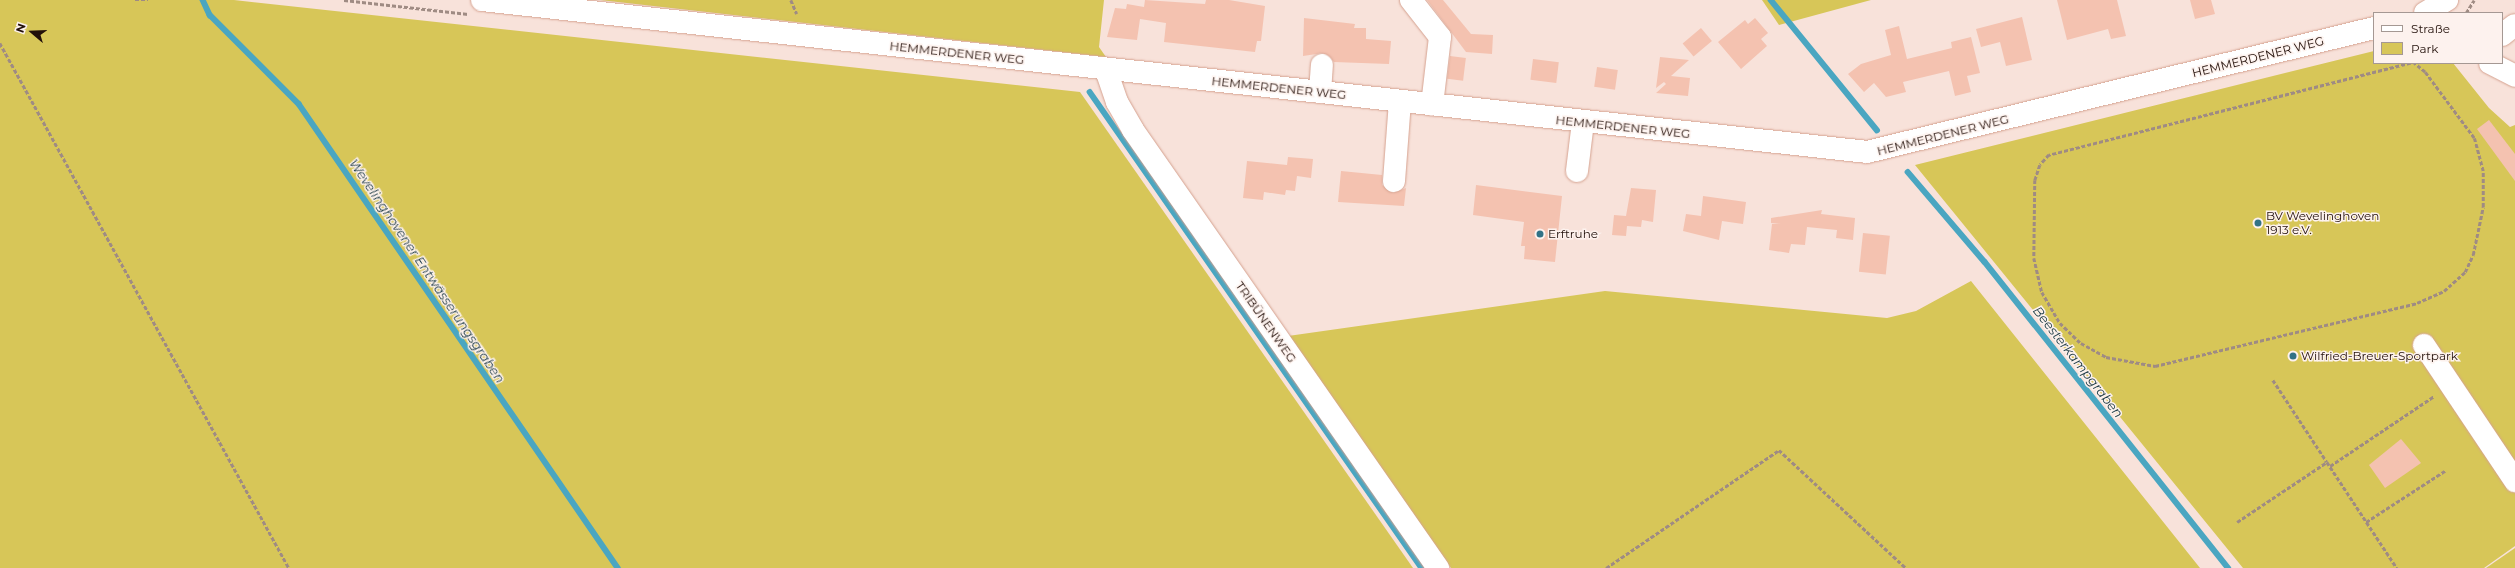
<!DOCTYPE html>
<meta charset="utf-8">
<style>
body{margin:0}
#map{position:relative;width:2515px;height:568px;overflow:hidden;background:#f8e2da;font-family:Montserrat,sans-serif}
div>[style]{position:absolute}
.green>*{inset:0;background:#d7c658}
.stream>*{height:5.5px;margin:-2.75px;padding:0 2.75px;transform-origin:2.75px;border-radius:2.75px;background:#4aa6c1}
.building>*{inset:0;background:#f4c2b0;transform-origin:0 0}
.path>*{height:2.5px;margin-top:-1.25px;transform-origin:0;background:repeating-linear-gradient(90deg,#9f8b83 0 4px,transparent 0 6px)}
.roads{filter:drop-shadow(0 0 1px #d5a290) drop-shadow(0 0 1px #d5a290)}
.minor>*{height:22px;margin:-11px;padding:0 11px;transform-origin:11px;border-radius:11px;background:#fff}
.major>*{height:22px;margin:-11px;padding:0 11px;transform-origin:11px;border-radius:11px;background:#fff}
.dots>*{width:11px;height:11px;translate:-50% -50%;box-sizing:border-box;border:2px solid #fdf2ee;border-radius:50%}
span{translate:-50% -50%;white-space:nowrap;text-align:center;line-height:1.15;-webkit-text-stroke:3px #fdf2ee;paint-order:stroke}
.street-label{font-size:12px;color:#22100a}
.poi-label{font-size:12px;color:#22100a}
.left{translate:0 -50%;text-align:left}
.water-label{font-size:13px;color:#203d46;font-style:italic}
.legend{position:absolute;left:2373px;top:12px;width:130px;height:52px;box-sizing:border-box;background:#fdf2ee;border:1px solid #a59893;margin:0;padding:5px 7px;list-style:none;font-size:12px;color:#22100a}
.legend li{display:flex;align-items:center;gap:8px;height:20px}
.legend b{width:20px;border:1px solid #a59893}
.north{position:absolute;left:12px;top:12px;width:40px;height:40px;-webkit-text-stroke:3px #fdf2ee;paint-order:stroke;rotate:289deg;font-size:11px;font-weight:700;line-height:16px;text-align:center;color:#22100a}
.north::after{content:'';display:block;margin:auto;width:14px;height:18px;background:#22100a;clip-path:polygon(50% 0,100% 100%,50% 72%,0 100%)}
</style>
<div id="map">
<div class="green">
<div style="clip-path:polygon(0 0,234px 0,1080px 92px,1413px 568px,0 568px)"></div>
<div style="clip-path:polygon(600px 0,1104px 0,1099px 47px,1106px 57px)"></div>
<div style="clip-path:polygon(1762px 0,1871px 0,1779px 25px)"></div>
<div style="clip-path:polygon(2374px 51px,2374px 63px,2453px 63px,2489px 108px,2510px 127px,2515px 125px,2515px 546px,2484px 568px,2243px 568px,1915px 165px)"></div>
<div style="clip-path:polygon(1971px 281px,2200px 568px,1451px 568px,1288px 336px,1605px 291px,1887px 318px,1916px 311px)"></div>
<div style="clip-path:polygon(2515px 548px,2515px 568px,2486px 568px)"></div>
</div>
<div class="stream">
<div style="left:203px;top:0;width:17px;rotate:65deg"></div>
<div style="left:210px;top:15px;width:126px;rotate:45deg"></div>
<div style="left:299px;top:104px;width:563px;rotate:55.49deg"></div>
<div style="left:1771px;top:0;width:168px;rotate:50.8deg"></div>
<div style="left:1090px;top:92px;width:580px;rotate:55.11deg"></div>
<div style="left:1908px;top:172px;width:118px;rotate:49.5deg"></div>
<div style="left:1985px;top:262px;width:391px;rotate:51.5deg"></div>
</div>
<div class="building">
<div style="clip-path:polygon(1145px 0,1205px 4px,1206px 0,1229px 0,1265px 6px,1261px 41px,1257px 41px,1255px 52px,1164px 42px,1166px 23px,1140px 19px,1137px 40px,1107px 37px,1115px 8px,1126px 9px,1127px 4px,1144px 7px)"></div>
<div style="clip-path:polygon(1427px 0,1443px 0,1471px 34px,1493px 35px,1492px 54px,1466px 52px)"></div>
<div style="clip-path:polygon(2057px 0,2117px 0,2126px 36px,2111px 39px,2108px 29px,2067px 40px)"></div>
<div style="clip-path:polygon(2190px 0,2211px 0,2215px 14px,2195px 19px)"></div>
<div style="clip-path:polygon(2022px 17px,2032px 60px,2006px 66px,2000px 42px,1981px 47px,1976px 29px)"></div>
<div style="clip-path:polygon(1304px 18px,1355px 24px,1354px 28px,1366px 28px,1366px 39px,1391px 41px,1389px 64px,1334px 62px,1323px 53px,1303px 56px)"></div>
<div style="clip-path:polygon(1755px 18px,1768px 33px,1761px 39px,1767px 46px,1741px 69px,1718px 42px,1745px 20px,1748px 24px)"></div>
<div style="clip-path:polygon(1899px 26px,1907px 59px,1952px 48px,1951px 42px,1971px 37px,1980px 73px,1967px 76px,1971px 92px,1955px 96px,1949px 71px,1903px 82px,1906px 92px,1886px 97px,1874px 83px,1864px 92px,1848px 74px,1861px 64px,1891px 55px,1885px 30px)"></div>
<div style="left:1701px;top:28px;width:17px;height:24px;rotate:50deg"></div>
<div style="left:1450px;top:56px;width:16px;height:23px;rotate:7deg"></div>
<div style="clip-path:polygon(1660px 57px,1689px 60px,1671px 76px,1690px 78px,1688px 96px,1656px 93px,1666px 84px,1664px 82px,1656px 88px)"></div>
<div style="left:1533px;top:59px;width:26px;height:21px;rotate:7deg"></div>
<div style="left:1597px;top:67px;width:21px;height:20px;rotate:8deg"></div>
<div style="clip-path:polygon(2489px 120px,2515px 154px,2515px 181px,2477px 129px)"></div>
<div style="clip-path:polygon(1288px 157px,1313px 159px,1311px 178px,1297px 176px,1295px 191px,1286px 190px,1285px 195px,1264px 192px,1263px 200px,1243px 198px,1247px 161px,1287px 165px)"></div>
<div style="clip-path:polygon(1341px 171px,1382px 175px,1382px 185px,1393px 193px,1406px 188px,1404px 206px,1338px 202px)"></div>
<div style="clip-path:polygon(1476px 185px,1562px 196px,1555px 262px,1524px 259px,1525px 246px,1521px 246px,1524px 222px,1473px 215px)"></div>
<div style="clip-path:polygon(1631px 188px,1656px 190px,1653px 222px,1642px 220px,1641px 227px,1627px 226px,1626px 236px,1612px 235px,1614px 215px,1626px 216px)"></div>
<div style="clip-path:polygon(1703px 196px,1746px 202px,1743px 224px,1722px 221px,1719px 240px,1683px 231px,1686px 214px,1701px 216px)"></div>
<div style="clip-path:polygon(1822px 210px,1821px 214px,1855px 218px,1853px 240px,1836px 238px,1837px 230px,1807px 227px,1805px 245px,1791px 244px,1789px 253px,1769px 250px,1772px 224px,1781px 224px,1771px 223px,1771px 218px)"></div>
<div style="left:1863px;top:233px;width:27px;height:39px;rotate:6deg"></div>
<div style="clip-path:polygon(2401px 439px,2421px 463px,2385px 488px,2369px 465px)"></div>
</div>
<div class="path">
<div style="left:135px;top:0;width:13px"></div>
<div style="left:344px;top:0;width:125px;rotate:6.4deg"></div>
<div style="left:791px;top:0;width:15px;rotate:67deg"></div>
<div style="left:2466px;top:13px;width:15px;rotate:-58deg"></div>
<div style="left:0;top:43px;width:599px;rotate:61.17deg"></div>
<div style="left:2411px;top:63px;width:374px;rotate:165.7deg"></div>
<div style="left:2049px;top:155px;width:13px;rotate:132deg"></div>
<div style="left:2040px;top:165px;width:16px;rotate:108deg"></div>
<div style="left:2035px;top:180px;width:78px;rotate:90.7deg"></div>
<div style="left:2034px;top:258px;width:35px;rotate:77deg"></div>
<div style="left:2042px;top:292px;width:36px;rotate:60deg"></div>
<div style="left:2060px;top:323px;width:29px;rotate:44deg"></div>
<div style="left:2081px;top:343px;width:29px;rotate:29deg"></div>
<div style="left:2106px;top:357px;width:50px;rotate:10.4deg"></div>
<div style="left:2155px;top:366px;width:269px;rotate:-13.5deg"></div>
<div style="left:2417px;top:303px;width:30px;rotate:-24deg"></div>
<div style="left:2444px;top:291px;width:28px;rotate:-42deg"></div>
<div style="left:2465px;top:272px;width:19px;rotate:-65deg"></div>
<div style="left:2473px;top:255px;width:49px;rotate:-78.2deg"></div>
<div style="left:2483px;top:207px;width:36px;rotate:-90deg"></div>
<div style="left:2483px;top:171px;width:34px;rotate:-105deg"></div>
<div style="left:2474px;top:138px;width:82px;rotate:-126.6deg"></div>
<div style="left:2425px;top:72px;width:14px;rotate:-141deg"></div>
<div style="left:2273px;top:380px;width:98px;rotate:56.6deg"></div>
<div style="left:2330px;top:466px;width:125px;rotate:-33.9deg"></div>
<div style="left:2237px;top:522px;width:108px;rotate:-33.7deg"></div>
<div style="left:2327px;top:462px;width:127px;rotate:56.6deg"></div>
<div style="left:2366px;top:522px;width:95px;rotate:-33deg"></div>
<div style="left:1606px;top:568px;width:209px;rotate:-34.3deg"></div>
<div style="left:1779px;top:450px;width:173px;rotate:42.9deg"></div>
</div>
<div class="roads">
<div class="minor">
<div style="left:1411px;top:0;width:47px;rotate:51.9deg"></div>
<div style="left:1440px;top:37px;width:68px;rotate:96.7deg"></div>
<div style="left:2502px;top:35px;width:16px;rotate:-38deg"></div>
<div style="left:2490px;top:63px;width:28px;rotate:27deg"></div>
<div style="left:1106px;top:70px;width:34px;rotate:71deg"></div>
<div style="left:1117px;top:102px;width:32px;rotate:60deg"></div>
<div style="left:1133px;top:130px;width:534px;rotate:55.15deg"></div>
<div style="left:1320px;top:92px;width:27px;rotate:-86deg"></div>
<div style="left:1577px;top:171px;width:49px;rotate:-83deg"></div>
<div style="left:1394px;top:181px;width:79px;rotate:-85.7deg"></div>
<div style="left:2424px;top:345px;width:164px;rotate:56.2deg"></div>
</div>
<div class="major">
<div style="left:482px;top:0;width:1393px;rotate:6.26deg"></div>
<div style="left:1867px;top:152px;width:522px;rotate:-13.74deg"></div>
<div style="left:2425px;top:13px;width:26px;rotate:-31deg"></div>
</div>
</div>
<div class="dots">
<div style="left:2258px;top:223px;background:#327286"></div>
<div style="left:1540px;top:234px;background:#327286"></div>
<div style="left:2293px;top:356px;background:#327286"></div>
</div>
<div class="street-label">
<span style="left:957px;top:53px;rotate:6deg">HEMMERDENER WEG</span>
<span style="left:2258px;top:57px;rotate:-14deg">HEMMERDENER WEG</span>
<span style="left:1279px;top:88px;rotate:6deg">HEMMERDENER WEG</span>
<span style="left:1623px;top:127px;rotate:6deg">HEMMERDENER WEG</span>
<span style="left:1943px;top:135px;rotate:-14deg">HEMMERDENER WEG</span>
<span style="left:1266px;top:322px;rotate:55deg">TRIBÜNENWEG</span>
</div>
<div class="poi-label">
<span class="left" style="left:2266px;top:223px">BV Wevelinghoven<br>1913 e.V.</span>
<span class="left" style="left:1548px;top:234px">Erftruhe</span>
<span class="left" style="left:2301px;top:356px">Wilfried-Breuer-Sportpark</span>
</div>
<div class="water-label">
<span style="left:427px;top:271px;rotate:56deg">Wevelinghovener Entwässerungsgraben</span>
<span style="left:2078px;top:362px;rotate:52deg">Beesterkampgraben</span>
</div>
<ul class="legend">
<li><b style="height:5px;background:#fff"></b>Straße</li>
<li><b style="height:11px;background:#d7c658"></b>Park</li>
</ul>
<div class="north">N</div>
</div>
